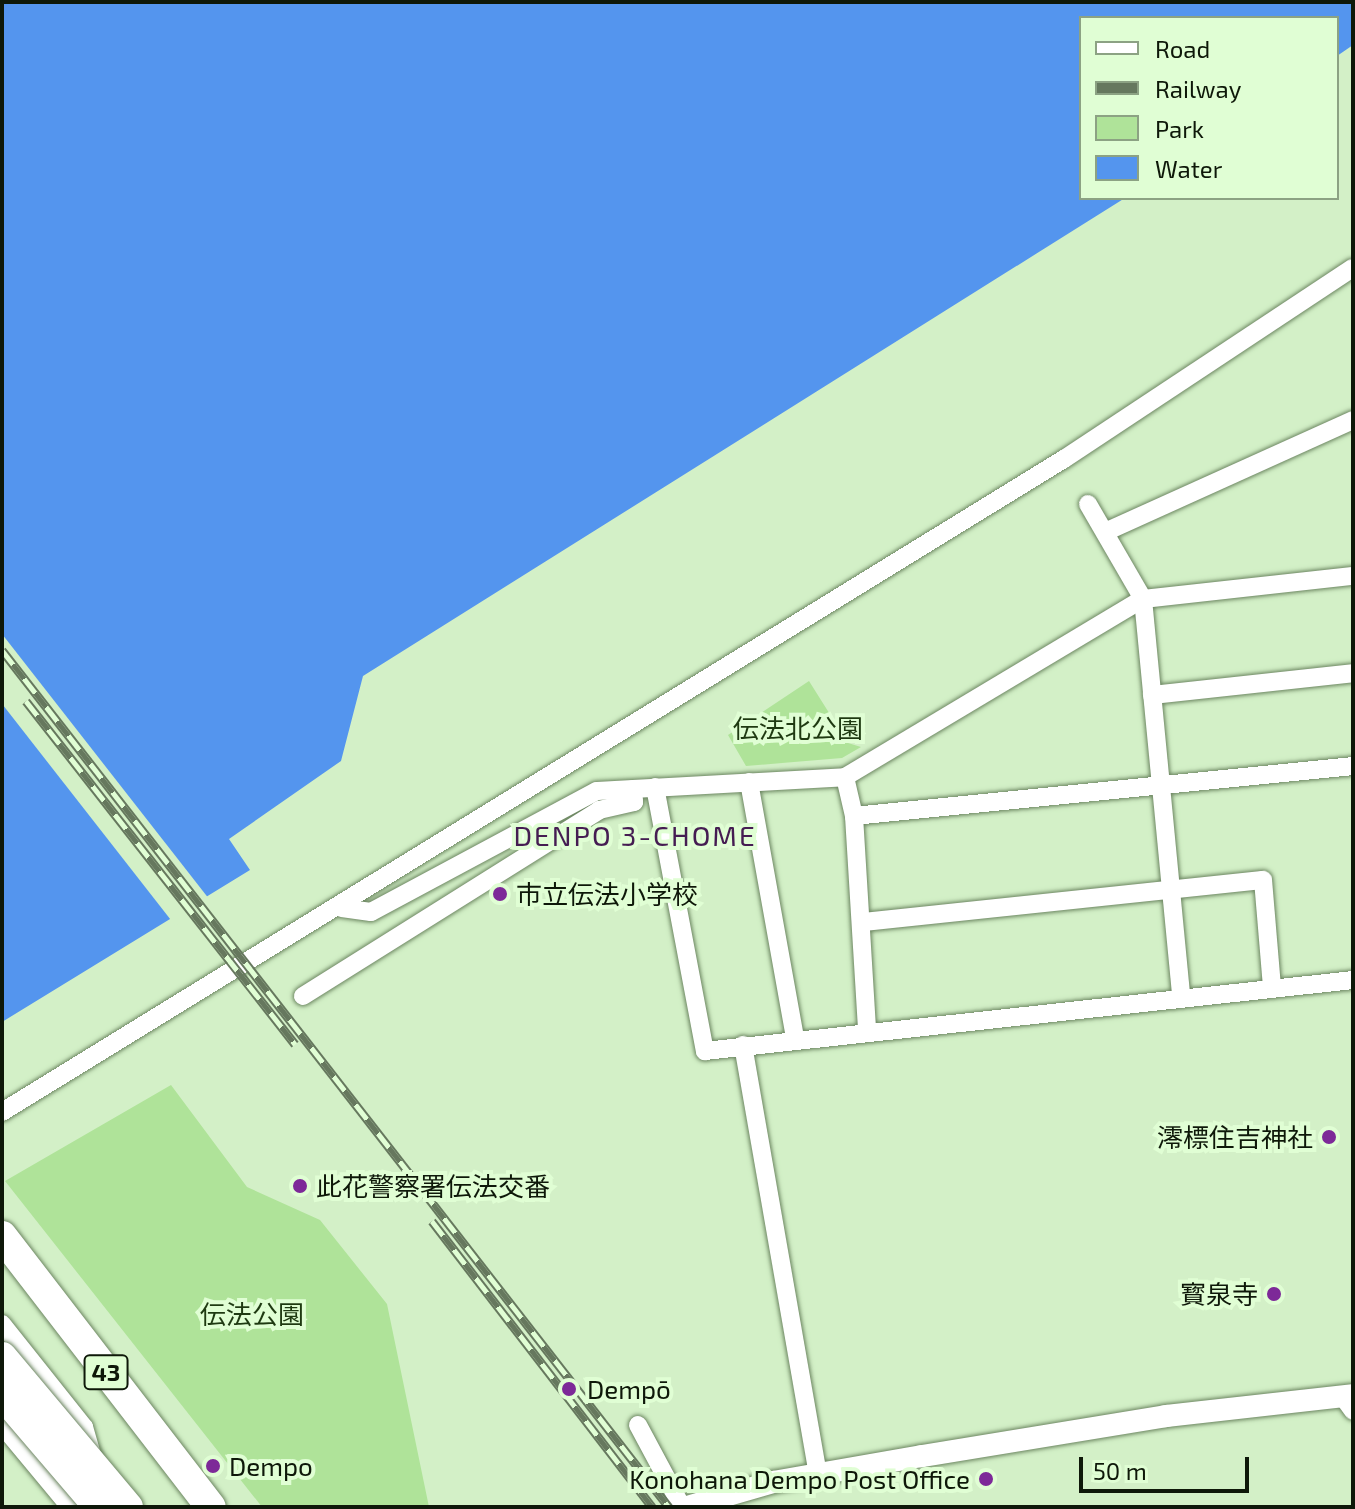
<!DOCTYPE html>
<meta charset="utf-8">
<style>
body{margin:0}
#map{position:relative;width:1355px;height:1509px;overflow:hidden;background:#d3f0c7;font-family:"Exo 2","Noto Sans JP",sans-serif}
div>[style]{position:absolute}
.green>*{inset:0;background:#afe399}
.water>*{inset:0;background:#5495ee}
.pier>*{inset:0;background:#d3f0c7;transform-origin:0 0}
.roads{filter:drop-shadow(0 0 2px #6c8661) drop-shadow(0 0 2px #6c8661)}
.minor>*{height:18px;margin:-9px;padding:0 9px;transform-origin:9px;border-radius:9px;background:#fff}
.tertiary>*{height:22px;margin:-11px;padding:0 11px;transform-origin:11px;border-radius:11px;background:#fff}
.trunk>*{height:30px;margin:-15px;padding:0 15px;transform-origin:15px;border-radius:15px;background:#fff}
.rail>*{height:9px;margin-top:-4.5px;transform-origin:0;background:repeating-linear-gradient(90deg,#e0fed4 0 18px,#66785e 0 36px);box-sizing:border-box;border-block:2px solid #66785e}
.bridges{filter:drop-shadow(0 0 2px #6c8661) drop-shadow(0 0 2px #6c8661)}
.trunk-bridge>*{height:30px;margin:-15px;padding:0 15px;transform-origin:15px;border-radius:15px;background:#fff}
.dots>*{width:22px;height:22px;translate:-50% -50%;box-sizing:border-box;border:4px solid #e0fed4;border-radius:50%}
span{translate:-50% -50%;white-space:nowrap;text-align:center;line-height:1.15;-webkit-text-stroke:8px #e0fed4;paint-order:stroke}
.shield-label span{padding:2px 6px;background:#e0fed4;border:2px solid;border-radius:6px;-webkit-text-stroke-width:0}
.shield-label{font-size:24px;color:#0e1809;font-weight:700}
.park-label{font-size:26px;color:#1e3911}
.poi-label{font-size:26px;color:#0e1809}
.left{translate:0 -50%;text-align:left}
.right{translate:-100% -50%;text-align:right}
.neighbourhood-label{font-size:28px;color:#451d52;letter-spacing:2px}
.frame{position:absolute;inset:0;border:4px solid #0e1809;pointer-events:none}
.legend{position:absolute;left:1079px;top:16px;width:260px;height:184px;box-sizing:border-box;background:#e0fed4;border:2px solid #8ca283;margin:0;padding:10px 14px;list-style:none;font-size:24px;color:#0e1809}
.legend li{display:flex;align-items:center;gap:16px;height:40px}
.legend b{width:40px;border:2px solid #8ca283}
.scale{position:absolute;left:1079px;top:1457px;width:170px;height:36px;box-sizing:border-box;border:4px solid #0e1809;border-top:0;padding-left:10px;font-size:24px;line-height:28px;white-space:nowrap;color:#0e1809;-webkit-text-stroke:6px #e0fed4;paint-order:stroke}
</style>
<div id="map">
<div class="green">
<div style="clip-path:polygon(809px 681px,848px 743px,861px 747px,842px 758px,746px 766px,728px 735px)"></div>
<div style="clip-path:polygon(171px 1085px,247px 1187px,320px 1220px,387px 1304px,429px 1507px,262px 1507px,5px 1181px)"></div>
</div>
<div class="water">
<div style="clip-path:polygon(2px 2px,1353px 2px,1353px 45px,1337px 56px,1337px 18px,1081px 18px,1081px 198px,1125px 198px,363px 676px,341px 761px,229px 839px,250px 870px,2px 1022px)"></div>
</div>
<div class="pier">
<div style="left:2px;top:634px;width:337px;height:43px;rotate:52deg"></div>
</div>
<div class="roads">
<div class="minor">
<div style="left:1088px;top:504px;width:110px;rotate:59.9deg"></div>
<div style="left:1143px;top:599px;width:397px;rotate:84.5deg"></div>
<div style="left:1105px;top:532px;width:272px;rotate:-24.3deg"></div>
<div style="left:1152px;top:695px;width:202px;rotate:-6.2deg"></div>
<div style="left:845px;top:777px;width:40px;rotate:77deg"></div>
<div style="left:854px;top:816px;width:212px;rotate:86.5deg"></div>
<div style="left:749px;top:782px;width:259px;rotate:79.8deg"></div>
<div style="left:655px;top:787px;width:269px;rotate:79.3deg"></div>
<div style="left:705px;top:1051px;width:652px;rotate:-6.25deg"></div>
<div style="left:854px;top:816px;width:501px;rotate:-5.72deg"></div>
<div style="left:342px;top:908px;width:29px;rotate:8deg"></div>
<div style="left:371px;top:912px;width:256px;rotate:-28.2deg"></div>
<div style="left:597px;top:791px;width:248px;rotate:-3.2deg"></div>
<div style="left:845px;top:777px;width:347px;rotate:-30.9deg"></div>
<div style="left:1143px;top:599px;width:211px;rotate:-6.3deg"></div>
<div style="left:863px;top:922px;width:402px;rotate:-6deg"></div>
<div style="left:1263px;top:880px;width:107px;rotate:85.2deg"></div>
<div style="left:303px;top:996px;width:350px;rotate:-32.1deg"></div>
<div style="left:599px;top:810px;width:36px;rotate:-13deg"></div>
<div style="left:634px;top:802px;width:13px;rotate:-94deg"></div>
<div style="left:743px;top:1045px;width:436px;rotate:80.1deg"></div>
<div style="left:2px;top:1112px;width:1247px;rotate:-31.59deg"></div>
<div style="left:1064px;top:459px;width:346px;rotate:-33.5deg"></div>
<div style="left:2px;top:1324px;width:132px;rotate:51.5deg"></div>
<div style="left:84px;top:1427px;width:35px;rotate:74deg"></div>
<div style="left:1343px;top:1397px;width:17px;rotate:54deg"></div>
<div style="left:2px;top:1425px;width:107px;rotate:50.3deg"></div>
<div style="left:638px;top:1425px;width:93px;rotate:61.8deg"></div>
</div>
<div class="tertiary">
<div style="left:687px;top:1507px;width:90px;rotate:-16.2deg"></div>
<div style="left:773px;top:1482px;width:151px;rotate:-9.9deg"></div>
<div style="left:922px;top:1456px;width:247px;rotate:-9.3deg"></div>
<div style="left:1166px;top:1416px;width:188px;rotate:-6.4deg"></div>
</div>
<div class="trunk">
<div style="left:2px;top:1236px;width:342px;rotate:52.4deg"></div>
</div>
</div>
<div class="rail">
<div style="left:2px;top:650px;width:1086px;rotate:52.11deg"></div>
<div style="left:26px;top:701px;width:436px;rotate:51.9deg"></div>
<div style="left:432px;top:1221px;width:361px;rotate:52.4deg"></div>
</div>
<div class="bridges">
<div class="trunk-bridge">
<div style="left:2px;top:1357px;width:196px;rotate:50deg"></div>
<div style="left:2px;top:1394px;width:149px;rotate:49.4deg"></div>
</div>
</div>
<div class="dots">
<div style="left:500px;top:894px;background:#7d2998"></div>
<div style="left:1329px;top:1137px;background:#7d2998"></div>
<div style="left:300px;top:1186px;background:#7d2998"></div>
<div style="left:1274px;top:1294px;background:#7d2998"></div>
<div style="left:569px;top:1389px;background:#7d2998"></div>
<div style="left:213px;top:1466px;background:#7d2998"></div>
<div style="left:986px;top:1479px;background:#7d2998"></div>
</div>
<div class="shield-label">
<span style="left:106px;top:1372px">43</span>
</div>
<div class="park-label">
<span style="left:798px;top:728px">伝法北公園</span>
<span style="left:252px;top:1314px">伝法公園</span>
</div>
<div class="poi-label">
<span class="left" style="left:516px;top:894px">市立伝法小学校</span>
<span class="right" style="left:1313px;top:1137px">澪標住吉神社</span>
<span class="left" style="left:316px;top:1186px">此花警察署伝法交番</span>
<span class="right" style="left:1258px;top:1294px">寳泉寺</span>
<span class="left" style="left:587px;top:1389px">Dempō</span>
<span class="left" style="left:229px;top:1466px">Dempo</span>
<span class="right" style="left:970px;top:1479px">Konohana Dempo Post Office</span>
</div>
<div class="neighbourhood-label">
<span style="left:635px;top:835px">DENPO 3-CHOME</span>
</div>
<div class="frame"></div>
<ul class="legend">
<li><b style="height:10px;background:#fff"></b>Road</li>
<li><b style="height:10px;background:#66785e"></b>Railway</li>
<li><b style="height:22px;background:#afe399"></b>Park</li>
<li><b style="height:22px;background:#5495ee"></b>Water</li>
</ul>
<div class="scale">50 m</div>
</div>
